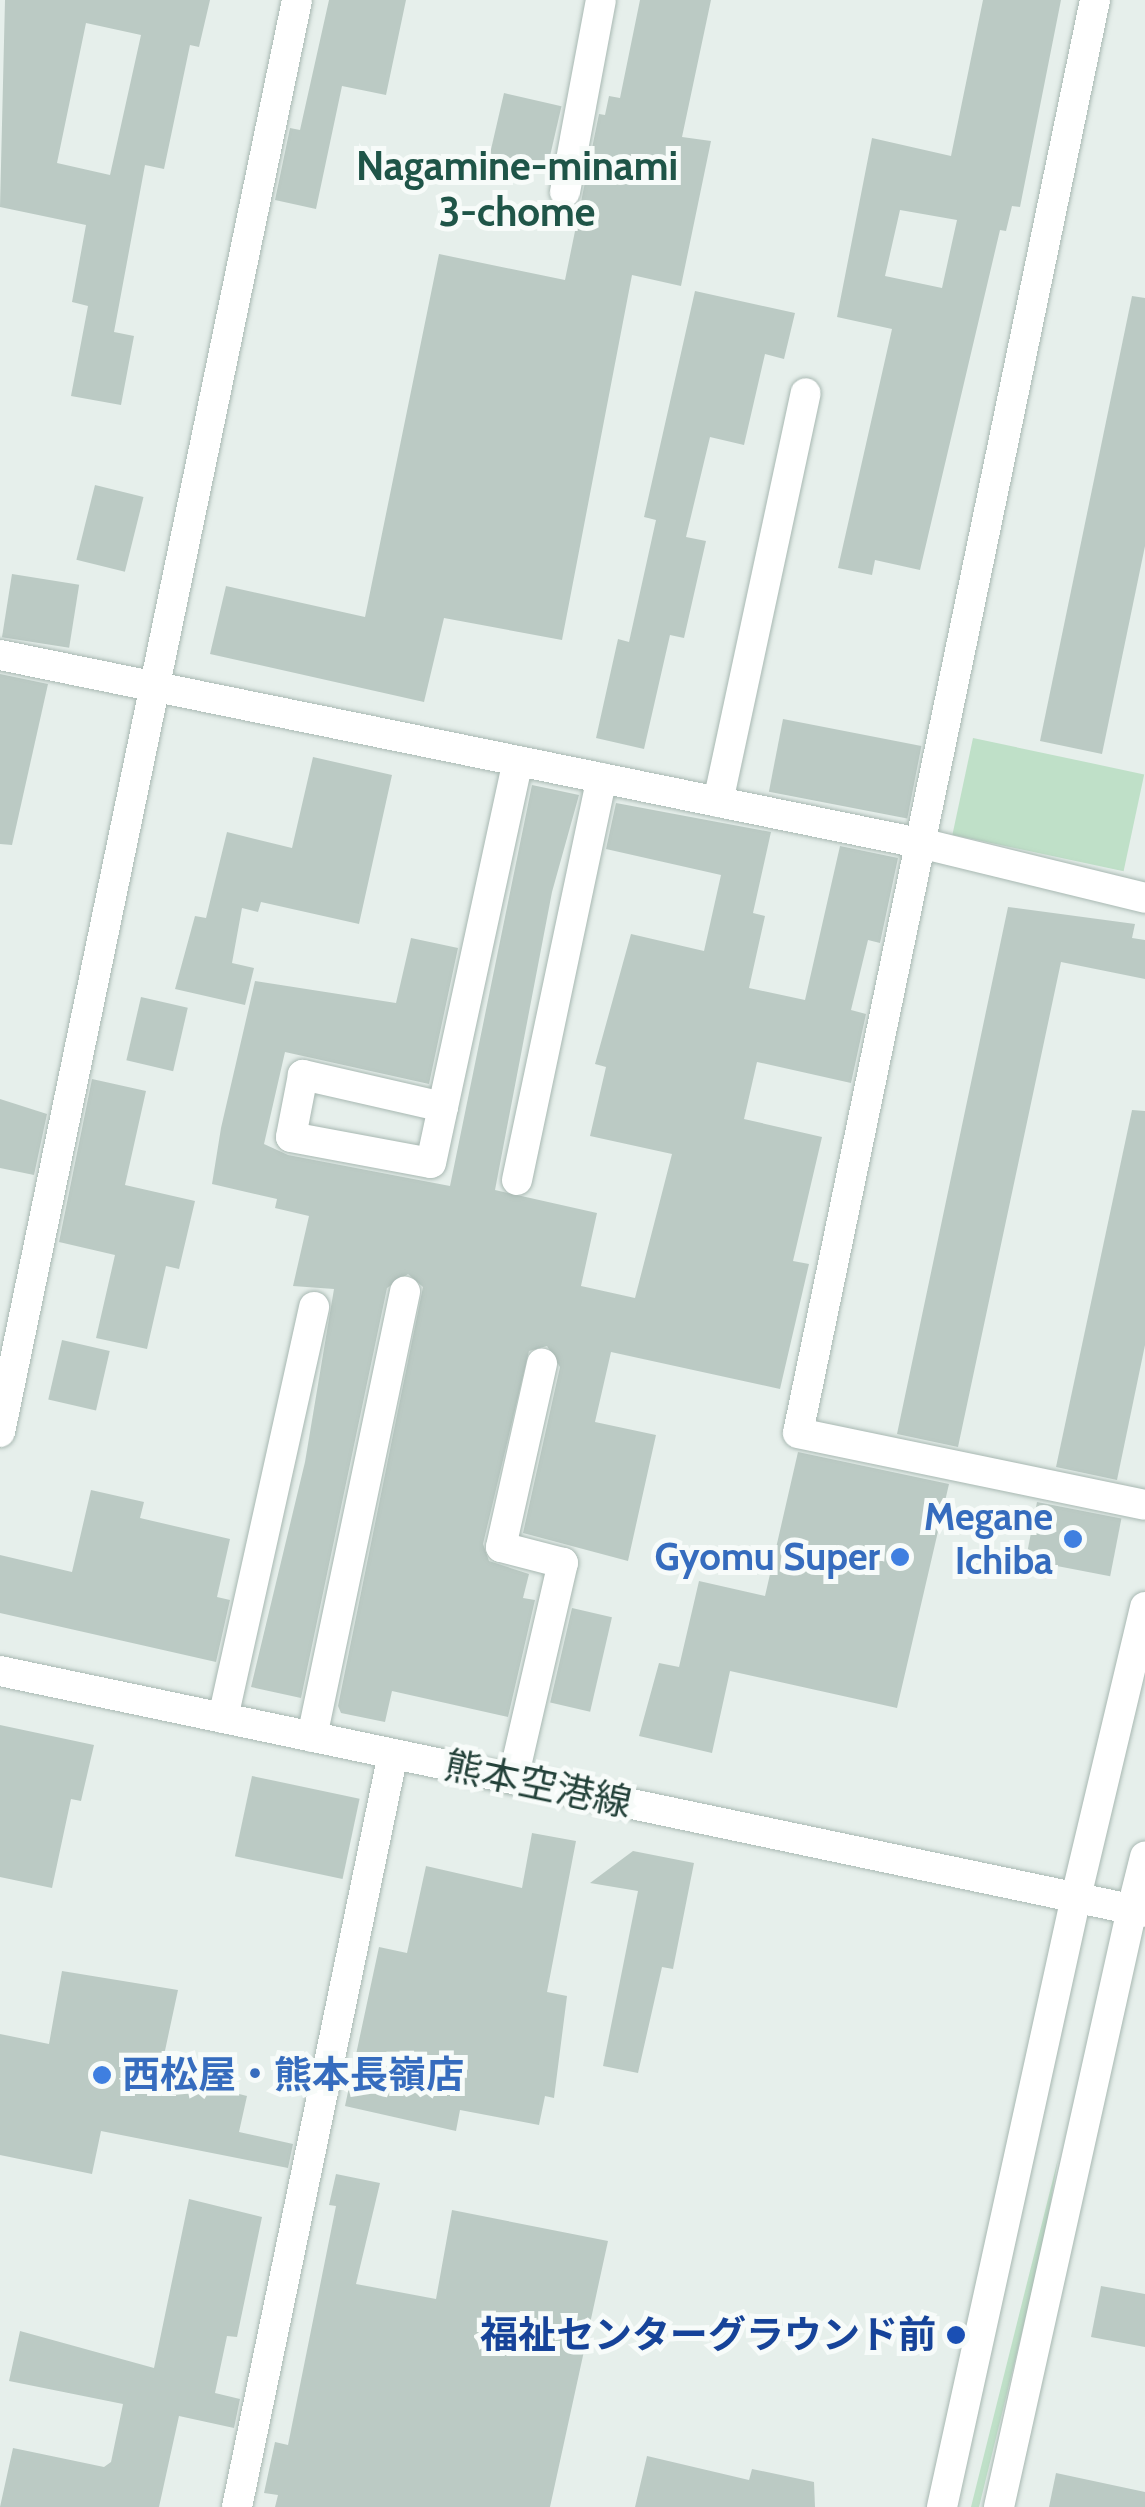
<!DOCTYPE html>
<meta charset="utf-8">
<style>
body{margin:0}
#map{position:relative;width:1145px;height:2507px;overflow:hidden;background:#e6efeb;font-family:Cabin,"Noto Sans JP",sans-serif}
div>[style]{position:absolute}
.green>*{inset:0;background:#bfe0c8;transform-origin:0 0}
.building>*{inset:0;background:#bbcac4;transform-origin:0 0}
.roads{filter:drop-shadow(0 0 2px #a8b8b2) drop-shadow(0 0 2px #a8b8b2)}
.minor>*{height:30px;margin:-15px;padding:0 15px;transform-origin:15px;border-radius:15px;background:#fff}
.tertiary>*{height:30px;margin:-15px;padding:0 15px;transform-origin:15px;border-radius:15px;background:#fff}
.secondary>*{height:30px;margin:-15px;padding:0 15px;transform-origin:15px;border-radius:15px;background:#fff}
.dots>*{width:28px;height:28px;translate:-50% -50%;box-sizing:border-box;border:5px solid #f7fbf9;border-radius:50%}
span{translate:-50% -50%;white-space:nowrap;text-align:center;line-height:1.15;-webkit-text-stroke:10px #f7fbf9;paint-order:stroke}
.shop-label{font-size:38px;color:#366cbe;font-weight:700}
.right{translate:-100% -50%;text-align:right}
.left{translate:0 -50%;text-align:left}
.street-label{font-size:38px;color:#24423a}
.transit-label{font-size:38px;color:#164399;font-weight:700}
.neighbourhood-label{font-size:40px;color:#1f5548;font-weight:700}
</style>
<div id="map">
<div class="green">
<div style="left:973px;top:738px;width:175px;height:99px;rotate:12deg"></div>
<div style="clip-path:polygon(1058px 2159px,1043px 2247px,979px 2507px,971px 2507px)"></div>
</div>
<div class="building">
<div style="clip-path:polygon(evenodd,5px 0,210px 0,199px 47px,190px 45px,164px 169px,145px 165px,114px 332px,134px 336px,121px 405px,71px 396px,88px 306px,72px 302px,86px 225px,0 207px,5px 0,86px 23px,141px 35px,110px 175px,57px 163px,86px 23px)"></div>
<div style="clip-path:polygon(329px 0,406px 0,386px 95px,342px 86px,316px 209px,275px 200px,290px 128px,300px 130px)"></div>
<div style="clip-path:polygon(640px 0,711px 0,682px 137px,711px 141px,681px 286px,632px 275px,562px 640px,444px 618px,424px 702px,210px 654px,226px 586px,365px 617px,439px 254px,565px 280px,599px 114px,605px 115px,609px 96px,620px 98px)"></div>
<div style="clip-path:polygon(evenodd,983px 0,1061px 0,1020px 207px,1012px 206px,1006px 231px,1000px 230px,920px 570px,875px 560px,872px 575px,838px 568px,892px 329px,837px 317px,872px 138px,951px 156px,983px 0,900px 210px,957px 220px,942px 288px,885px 276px,900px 210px)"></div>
<div style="left:504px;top:93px;width:59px;height:62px;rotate:13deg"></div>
<div style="clip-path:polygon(695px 291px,795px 313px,784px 359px,765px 354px,744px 445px,710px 437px,686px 537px,706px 541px,684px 638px,670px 635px,644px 749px,596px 738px,618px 639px,629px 642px,656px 520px,644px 517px)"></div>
<div style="clip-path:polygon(1132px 296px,1145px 298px,1145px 546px,1102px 754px,1040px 741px)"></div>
<div style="left:95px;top:485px;width:50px;height:77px;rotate:14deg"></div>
<div style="left:12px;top:574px;width:68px;height:64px;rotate:9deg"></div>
<div style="clip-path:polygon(0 674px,48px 684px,12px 845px,0 844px)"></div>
<div style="left:783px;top:719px;width:141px;height:74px;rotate:11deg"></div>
<div style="clip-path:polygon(313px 757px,392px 775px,359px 924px,261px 902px,258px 912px,242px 908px,232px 963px,254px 968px,245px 1005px,175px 989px,195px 916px,206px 918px,227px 832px,292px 848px)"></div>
<div style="clip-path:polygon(532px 785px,579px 795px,552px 892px,495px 1190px,597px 1213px,581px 1286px,635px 1298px,672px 1154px,590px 1136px,606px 1067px,595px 1064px,631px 934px,704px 951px,721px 875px,606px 849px,616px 803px,771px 832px,753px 913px,765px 916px,749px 988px,805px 1000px,840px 846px,898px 858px,880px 943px,868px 940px,851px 1010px,866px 1014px,851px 1083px,757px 1062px,744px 1119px,822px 1137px,793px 1261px,809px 1264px,780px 1389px,611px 1352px,595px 1422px,656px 1435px,628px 1561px,523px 1533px,560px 1367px,547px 1346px,529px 1351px,483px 1544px,489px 1561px,529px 1574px,523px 1598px,535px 1600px,508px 1717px,392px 1691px,385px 1722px,341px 1713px,338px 1706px,423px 1287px,408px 1274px,387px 1288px,301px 1698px,251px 1687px,305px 1462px,334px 1289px,293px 1286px,309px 1216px,275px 1208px,277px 1199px,212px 1184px,221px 1128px,255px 981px,396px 1003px,411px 938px,458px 948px,429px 1084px,285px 1052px,264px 1144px,288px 1155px,450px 1186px)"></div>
<div style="clip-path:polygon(1008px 907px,1135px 924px,1132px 938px,1145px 940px,1145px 979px,1061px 962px,958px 1447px,897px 1434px)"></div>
<div style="left:141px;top:997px;width:48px;height:65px;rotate:13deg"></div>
<div style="clip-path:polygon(92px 1079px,146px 1091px,125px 1185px,195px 1201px,179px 1269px,166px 1266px,147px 1349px,96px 1338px,115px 1255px,59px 1242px)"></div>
<div style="clip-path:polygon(0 1099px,47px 1114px,34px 1175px,0 1168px)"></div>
<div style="clip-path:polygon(1132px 1110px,1145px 1111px,1145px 1345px,1117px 1480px,1056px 1467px)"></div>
<div style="left:62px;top:1340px;width:49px;height:61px;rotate:13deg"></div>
<div style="clip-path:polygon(798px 1452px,949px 1484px,897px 1708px,730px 1671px,712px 1753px,639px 1736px,659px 1663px,679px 1667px,699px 1581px,765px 1596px)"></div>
<div style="clip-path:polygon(91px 1490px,144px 1502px,140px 1518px,230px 1539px,217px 1597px,230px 1600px,216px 1662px,0 1613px,0 1555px,72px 1572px)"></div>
<div style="left:1037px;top:1502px;width:86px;height:59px;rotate:11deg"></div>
<div style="left:572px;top:1608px;width:41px;height:97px;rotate:13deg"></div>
<div style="clip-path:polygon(0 1725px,94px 1745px,81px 1801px,71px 1799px,52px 1888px,0 1877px)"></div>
<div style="left:252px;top:1776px;width:110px;height:82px;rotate:12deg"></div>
<div style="clip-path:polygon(532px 1833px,576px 1841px,547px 1992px,567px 1996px,554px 2098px,545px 2096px,539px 2125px,460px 2110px,456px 2131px,345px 2106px,379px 1947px,407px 1953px,426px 1866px,522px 1888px)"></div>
<div style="clip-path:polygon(633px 1851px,694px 1863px,673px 1969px,662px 1967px,638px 2073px,603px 2066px,638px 1891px,590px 1883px)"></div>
<div style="clip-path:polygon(62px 1971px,178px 1990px,160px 2074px,247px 2096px,239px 2132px,293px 2144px,288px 2168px,101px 2131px,92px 2174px,0 2155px,0 2034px,49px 2044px)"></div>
<div style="clip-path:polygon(336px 2174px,380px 2183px,356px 2284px,436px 2299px,452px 2210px,608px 2241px,550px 2507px,275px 2507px,278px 2495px,264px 2493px,275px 2442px,288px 2445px,336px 2206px,329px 2205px)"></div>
<div style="clip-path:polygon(189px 2199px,262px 2217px,237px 2337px,227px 2336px,215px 2393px,240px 2399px,234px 2428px,179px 2416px,159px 2507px,0 2507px,13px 2448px,104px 2467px,111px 2462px,123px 2404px,9px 2381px,20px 2331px,154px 2368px)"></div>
<div style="clip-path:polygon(1101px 2286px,1145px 2294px,1145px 2347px,1091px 2337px)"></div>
<div style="clip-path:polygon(647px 2456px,749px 2480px,752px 2469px,814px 2482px,815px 2507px,635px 2507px)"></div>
<div style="clip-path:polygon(1056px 2473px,1145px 2492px,1145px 2507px,1049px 2507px)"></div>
</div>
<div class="roads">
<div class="minor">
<div style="left:1095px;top:0;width:1463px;rotate:101.71deg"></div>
<div style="left:798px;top:1433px;width:354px;rotate:11.7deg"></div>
<div style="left:565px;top:192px;width:195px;rotate:-79.4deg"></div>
<div style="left:0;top:655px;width:943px;rotate:11.56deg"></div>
<div style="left:924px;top:844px;width:228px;rotate:13.7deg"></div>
<div style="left:718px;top:802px;width:418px;rotate:-77.9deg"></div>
<div style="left:443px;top:1107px;width:144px;rotate:-167.1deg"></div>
<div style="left:303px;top:1075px;width:63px;rotate:101deg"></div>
<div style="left:291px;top:1137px;width:142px;rotate:10.5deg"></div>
<div style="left:431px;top:1163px;width:57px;rotate:-77.9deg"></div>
<div style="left:443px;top:1107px;width:354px;rotate:-77.8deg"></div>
<div style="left:517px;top:1180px;width:411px;rotate:-78.1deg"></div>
<div style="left:0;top:1432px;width:1462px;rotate:-78.28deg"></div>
<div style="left:223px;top:1718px;width:421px;rotate:-77.5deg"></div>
<div style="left:312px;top:1737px;width:455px;rotate:-78.2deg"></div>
<div style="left:513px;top:1779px;width:222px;rotate:-77deg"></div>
<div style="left:563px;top:1563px;width:64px;rotate:-165.5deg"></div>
<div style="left:501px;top:1547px;width:188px;rotate:-77.4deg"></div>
<div style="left:237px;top:2507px;width:769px;rotate:-78.3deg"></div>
</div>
<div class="tertiary">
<div style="left:942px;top:2507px;width:625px;rotate:-77.61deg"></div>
<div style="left:999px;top:2507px;width:613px;rotate:-77.46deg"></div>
</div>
<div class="secondary">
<div style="left:0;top:1671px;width:1170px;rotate:11.89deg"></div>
<div style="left:1076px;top:1897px;width:298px;rotate:-76.6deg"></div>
<div style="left:1132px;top:1909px;width:54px;rotate:-76deg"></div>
</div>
</div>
<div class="dots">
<div style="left:1073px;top:1539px;background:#3f7fe0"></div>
<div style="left:900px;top:1557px;background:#3f7fe0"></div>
<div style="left:102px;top:2075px;background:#3f7fe0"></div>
<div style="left:956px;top:2335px;background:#1a4fb4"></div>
</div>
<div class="shop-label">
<span class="right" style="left:1053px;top:1539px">Megane<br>Ichiba</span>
<span class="right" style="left:880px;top:1557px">Gyomu Super</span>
<span class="left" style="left:122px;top:2075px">西松屋・熊本長嶺店</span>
</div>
<div class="street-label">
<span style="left:538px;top:1784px;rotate:12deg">熊本空港線</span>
</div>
<div class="transit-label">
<span class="right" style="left:936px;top:2335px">福祉センターグラウンド前</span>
</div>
<div class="neighbourhood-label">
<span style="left:517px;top:189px">Nagamine-minami<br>3-chome</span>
</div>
</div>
